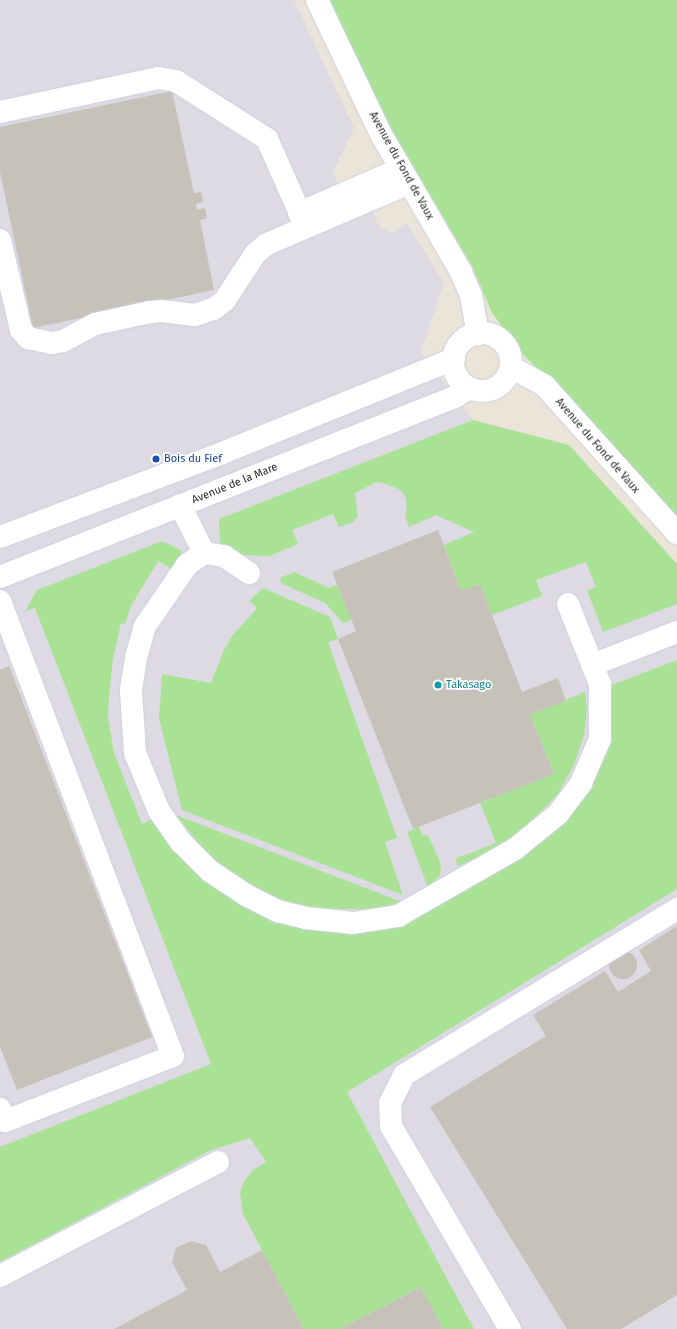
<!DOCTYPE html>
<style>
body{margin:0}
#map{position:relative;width:677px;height:1329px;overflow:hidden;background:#ebe5d9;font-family:"Fira Sans",sans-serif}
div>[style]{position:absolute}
.industrial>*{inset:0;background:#dddae3}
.green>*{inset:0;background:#a9e295}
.building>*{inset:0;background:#c6c1b9}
.round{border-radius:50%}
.roads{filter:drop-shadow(0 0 1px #cfd1e1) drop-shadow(0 0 1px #cfd1e1)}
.minor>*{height:22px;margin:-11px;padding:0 11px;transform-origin:11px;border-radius:11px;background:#fff}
.minor>.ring{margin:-11px;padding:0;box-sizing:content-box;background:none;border:22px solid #fff;border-radius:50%}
.dots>*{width:11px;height:11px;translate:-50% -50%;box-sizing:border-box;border:2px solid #fff;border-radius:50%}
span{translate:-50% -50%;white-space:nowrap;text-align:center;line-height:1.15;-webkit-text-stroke:3.5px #fff;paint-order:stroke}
.street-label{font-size:11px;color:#282828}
.transit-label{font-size:11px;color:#164399}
.left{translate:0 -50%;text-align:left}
.culture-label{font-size:11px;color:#0d838f}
</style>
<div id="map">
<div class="industrial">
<div style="clip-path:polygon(0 0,294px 0,354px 128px,333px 172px,346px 201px,367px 201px,380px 228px,391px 233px,407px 223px,444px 283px,421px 352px,473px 420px,569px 445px,677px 564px,677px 1329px,0 1329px)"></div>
</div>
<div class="green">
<div style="clip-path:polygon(329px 0,677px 0,677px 521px,565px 392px,526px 358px,492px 313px,472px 266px,386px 121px)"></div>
<div style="clip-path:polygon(473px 420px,569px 445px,677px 564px,677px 604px,603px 632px,587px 590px,596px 587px,586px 562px,536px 580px,542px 596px,492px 615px,480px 584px,461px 591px,444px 545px,474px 532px,436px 515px,409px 527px,405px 515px,407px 507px,405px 496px,399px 489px,383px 483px,377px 482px,355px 493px,358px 516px,353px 522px,339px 527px,333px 514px,292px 530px,298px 544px,270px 556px,240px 555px,220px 543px,219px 519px)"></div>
<div style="clip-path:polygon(162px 541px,181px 550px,181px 555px,172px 569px,158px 561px,131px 606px,125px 624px,121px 623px,113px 659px,109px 696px,108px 717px,114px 753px,142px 824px,155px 818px,180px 857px,196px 873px,214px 887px,372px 928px,558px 824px,609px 686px,677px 660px,677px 889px,347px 1092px,474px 1329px,443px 1329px,420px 1287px,340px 1329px,304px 1329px,243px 1214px,240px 1192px,244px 1181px,253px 1170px,266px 1162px,250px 1138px,211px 1150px,0 1262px,0 1147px,211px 1064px,35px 608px,25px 611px,37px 590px)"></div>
<div style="clip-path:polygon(294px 572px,329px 588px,337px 585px,352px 620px,343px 623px,325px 603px,281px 583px,280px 578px)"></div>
<div style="clip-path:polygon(263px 588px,330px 617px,338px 639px,328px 642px,397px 838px,385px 842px,403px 895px,182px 810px,159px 719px,162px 674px,211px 683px,224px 650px,233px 635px,257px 608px,249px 601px)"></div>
<div style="clip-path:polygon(585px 692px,587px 708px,584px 736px,573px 767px,557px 795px,527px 826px,499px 848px,458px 866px,455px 859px,496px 843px,480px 803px,554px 774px,530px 715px)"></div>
<div style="clip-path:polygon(176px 815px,402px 902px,377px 909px,324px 909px,291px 903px,267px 896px,212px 861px)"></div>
<div style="clip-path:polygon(419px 827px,423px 836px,428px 835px,441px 864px,440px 875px,428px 887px,407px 832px)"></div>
</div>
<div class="building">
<div style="clip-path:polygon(172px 91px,194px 193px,201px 192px,203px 202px,196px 204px,197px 210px,205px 208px,207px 218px,200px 220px,214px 290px,33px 328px,0 172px,0 127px)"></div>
<div style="clip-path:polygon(438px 530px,461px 591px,480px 584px,522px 692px,558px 678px,566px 701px,530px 715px,554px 774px,413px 829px,338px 639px,356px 631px,332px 572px)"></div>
<div style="clip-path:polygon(9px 666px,152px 1037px,17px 1090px,0 1047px,0 670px)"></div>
<div style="clip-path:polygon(677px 926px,677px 1295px,621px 1329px,567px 1329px,430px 1107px,546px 1036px,533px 1015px,605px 971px,618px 992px,651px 971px,639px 950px)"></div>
<div class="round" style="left:609px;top:951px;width:28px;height:28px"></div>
<div style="clip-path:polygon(191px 1241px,206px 1245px,220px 1272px,262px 1250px,304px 1329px,114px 1329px,187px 1290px,172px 1262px,176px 1248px)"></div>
<div style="clip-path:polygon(421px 1287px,443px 1329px,340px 1329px)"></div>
</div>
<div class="roads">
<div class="minor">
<div style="left:317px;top:0;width:151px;rotate:64.5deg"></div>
<div style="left:382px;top:136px;width:157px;rotate:59.8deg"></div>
<div style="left:461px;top:272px;width:25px;rotate:67deg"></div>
<div style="left:471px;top:295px;width:40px;rotate:80deg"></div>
<div style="left:0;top:112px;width:162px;rotate:-12.1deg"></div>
<div style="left:158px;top:78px;width:18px;rotate:9deg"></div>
<div style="left:176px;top:81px;width:108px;rotate:32.5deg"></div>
<div style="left:267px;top:139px;width:96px;rotate:66.1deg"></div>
<div style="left:299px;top:213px;width:110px;rotate:-23.5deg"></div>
<div style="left:0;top:240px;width:92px;rotate:76.9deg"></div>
<div style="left:21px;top:330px;width:11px;rotate:49deg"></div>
<div style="left:28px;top:338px;width:24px;rotate:12deg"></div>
<div style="left:51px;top:343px;width:12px;rotate:-9deg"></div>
<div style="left:63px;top:341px;width:36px;rotate:-28deg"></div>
<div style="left:95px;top:324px;width:56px;rotate:-12.3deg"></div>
<div style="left:150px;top:312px;width:12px;rotate:-5deg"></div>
<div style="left:162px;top:311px;width:33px;rotate:7deg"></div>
<div style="left:195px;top:315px;width:20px;rotate:-18deg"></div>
<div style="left:214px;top:309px;width:14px;rotate:-39deg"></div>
<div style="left:225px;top:300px;width:55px;rotate:-56.9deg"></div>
<div style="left:255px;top:254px;width:16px;rotate:-40deg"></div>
<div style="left:267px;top:244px;width:155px;rotate:-23.2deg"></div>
<div class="ring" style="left:453px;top:333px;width:36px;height:36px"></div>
<div style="left:511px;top:367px;width:39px;rotate:29deg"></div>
<div style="left:545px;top:386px;width:198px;rotate:48.1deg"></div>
<div style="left:180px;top:505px;width:54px;rotate:63.4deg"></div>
<div style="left:0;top:537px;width:243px;rotate:-20.7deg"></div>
<div style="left:227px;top:451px;width:245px;rotate:-22.1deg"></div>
<div style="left:249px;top:573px;width:30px;rotate:-146deg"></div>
<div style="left:224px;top:556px;width:20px;rotate:-171deg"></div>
<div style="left:204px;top:553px;width:21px;rotate:145deg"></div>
<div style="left:187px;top:565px;width:74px;rotate:124.5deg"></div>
<div style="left:145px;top:626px;width:33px;rotate:106deg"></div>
<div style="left:136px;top:658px;width:33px;rotate:99deg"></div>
<div style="left:131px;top:691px;width:62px;rotate:86.3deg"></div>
<div style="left:135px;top:753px;width:63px;rotate:67.5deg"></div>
<div style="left:159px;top:811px;width:38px;rotate:55deg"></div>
<div style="left:181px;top:842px;width:41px;rotate:45deg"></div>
<div style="left:210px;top:871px;width:43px;rotate:33.7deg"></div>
<div style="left:246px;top:895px;width:36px;rotate:27deg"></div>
<div style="left:278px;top:911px;width:29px;rotate:14deg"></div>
<div style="left:306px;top:918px;width:47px;rotate:6.1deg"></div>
<div style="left:353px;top:923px;width:46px;rotate:-8.8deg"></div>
<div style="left:398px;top:916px;width:135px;rotate:-29.8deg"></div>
<div style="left:515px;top:849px;width:55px;rotate:-39.1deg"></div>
<div style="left:558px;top:814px;width:39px;rotate:-53deg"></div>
<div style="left:581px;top:783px;width:48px;rotate:-66.6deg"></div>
<div style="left:600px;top:739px;width:55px;rotate:-90deg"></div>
<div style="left:600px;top:684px;width:86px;rotate:-111.8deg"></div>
<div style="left:0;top:577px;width:491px;rotate:-21.6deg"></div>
<div style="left:456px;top:396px;width:15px;rotate:-32deg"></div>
<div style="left:0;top:601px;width:487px;rotate:69.2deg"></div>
<div style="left:173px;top:1056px;width:180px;rotate:158.8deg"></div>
<div style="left:5px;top:1121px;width:13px;rotate:-113deg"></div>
<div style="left:592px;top:665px;width:91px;rotate:-21.2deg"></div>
<div style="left:0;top:1276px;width:246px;rotate:-27.6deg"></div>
<div style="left:510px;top:1329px;width:235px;rotate:-120.4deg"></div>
<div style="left:391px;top:1126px;width:23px;rotate:-92deg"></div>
<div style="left:390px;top:1103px;width:31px;rotate:-63deg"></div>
<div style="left:404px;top:1075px;width:320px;rotate:-31.3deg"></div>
</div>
</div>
<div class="dots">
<div style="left:156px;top:459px;background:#1a4fb4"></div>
<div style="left:438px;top:685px;background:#0f9aa8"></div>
</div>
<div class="street-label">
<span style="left:401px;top:166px;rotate:61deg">Avenue du Fond de Vaux</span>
<span style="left:597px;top:446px;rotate:49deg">Avenue du Fond de Vaux</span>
<span style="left:235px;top:484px;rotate:-22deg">Avenue de la Mare</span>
</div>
<div class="transit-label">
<span class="left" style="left:164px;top:459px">Bois du Fief</span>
</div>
<div class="culture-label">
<span class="left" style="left:446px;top:685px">Takasago</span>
</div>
</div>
